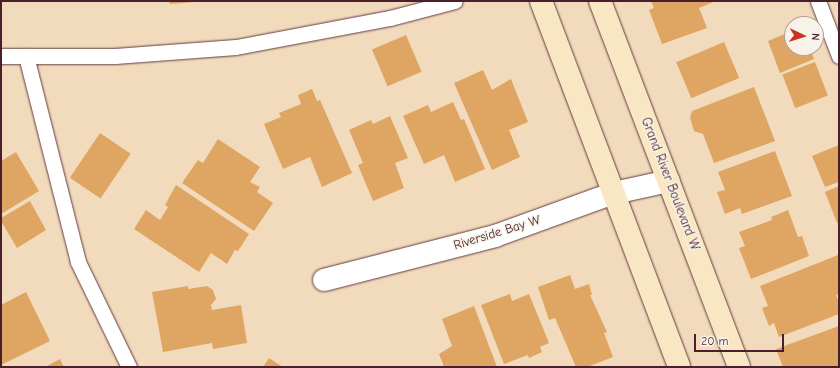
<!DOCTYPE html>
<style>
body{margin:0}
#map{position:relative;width:840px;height:368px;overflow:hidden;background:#f2dbbc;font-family:"Comic Neue",sans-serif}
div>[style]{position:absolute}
.building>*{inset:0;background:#dea662;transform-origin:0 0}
.roads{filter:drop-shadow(0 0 1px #633b41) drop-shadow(0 0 1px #633b41)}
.lane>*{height:15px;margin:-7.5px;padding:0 7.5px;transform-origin:7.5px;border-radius:7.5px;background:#fff}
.street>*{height:22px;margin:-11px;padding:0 11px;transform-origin:11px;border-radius:11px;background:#fff}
.secondary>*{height:22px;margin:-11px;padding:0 11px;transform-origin:11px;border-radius:11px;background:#f9e7c3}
span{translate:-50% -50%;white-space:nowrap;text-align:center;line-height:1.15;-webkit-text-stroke:3px #f7f3e8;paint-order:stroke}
.street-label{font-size:13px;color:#4a1f2b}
.frame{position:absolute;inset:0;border:2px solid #4a1f2b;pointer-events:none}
.north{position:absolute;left:784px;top:16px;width:40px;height:40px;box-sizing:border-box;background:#f7f3e8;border:1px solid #b29e9c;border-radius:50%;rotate:94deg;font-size:11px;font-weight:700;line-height:16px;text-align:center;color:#4a1f2b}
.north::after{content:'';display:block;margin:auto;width:14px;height:18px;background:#c8321e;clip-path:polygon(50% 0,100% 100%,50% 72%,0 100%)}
.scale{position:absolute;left:694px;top:334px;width:90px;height:18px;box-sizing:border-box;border:2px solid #4a1f2b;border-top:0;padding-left:5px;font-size:12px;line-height:14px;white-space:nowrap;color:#4a1f2b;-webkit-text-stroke:3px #f7f3e8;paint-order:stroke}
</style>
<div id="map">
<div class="building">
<div style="clip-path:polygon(169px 1px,195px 1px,195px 2px,170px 4px)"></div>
<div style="clip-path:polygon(651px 1px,716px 1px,699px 8px,707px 28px,662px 44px,649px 10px,654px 8px)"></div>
<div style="clip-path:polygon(792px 31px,792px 48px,810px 48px,814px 59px,780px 73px,768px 41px)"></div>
<div style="left:406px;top:35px;width:40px;height:37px;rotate:67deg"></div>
<div style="left:724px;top:42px;width:39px;height:52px;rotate:67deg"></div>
<div style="left:815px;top:62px;width:36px;height:35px;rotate:69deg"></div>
<div style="clip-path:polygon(483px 70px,492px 90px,511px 79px,528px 122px,509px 130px,520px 157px,492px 170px,454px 83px)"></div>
<div style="clip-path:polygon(754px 87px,775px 141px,714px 163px,703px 134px,694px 131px,690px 118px,692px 111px)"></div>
<div style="clip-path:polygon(312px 89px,317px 101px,320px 100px,352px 173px,322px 187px,310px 157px,283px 169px,264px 124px,281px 117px,279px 113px,301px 104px,298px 95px)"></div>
<div style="clip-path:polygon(453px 102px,461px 120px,464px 119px,485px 169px,455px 182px,444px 155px,424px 164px,403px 116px,428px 105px,431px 112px)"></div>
<div style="clip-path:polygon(390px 116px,408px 158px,395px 163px,404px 188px,373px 201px,358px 165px,363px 163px,349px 130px,371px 120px,373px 124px)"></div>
<div style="left:100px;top:133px;width:37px;height:54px;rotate:34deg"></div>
<div style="clip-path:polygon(218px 139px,260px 167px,250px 182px,260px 187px,257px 192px,273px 203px,254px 231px,182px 183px,198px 160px,203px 163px)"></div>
<div style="clip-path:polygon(839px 145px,839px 182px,825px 187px,812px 156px)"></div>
<div style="clip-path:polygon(775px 151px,792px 196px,742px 214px,740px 208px,725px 214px,717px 192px,725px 190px,718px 172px)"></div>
<div style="clip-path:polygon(16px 152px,39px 191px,1px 214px,1px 161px)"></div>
<div style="clip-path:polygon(176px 185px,249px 234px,238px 251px,235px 250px,227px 264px,211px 253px,199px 272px,134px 229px,146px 210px,160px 220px,168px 207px,165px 205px)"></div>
<div style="clip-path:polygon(839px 186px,839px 222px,837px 223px,825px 192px)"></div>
<div style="clip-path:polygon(30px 201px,46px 230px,17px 248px,1px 221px,1px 218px)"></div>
<div style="clip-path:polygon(788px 210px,798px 237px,802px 236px,809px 256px,751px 279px,739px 248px,745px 246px,739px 232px,772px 220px,771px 217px)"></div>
<div style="clip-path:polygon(838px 255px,839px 294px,836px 295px,839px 303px,839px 314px,779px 337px,774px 323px,769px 326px,762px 308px,768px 306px,760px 286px)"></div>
<div style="clip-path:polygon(570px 275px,575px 289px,589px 284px,592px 295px,590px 295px,607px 332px,604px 333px,613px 357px,587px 367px,576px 367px,555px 318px,549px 320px,538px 287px)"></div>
<div style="clip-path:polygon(188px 286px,188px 289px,207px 286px,213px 290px,216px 299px,211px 305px,212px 310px,241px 305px,247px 343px,213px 349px,212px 343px,163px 352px,152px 292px)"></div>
<div style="clip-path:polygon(26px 292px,50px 341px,1px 365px,1px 305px)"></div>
<div style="clip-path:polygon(510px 294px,512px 301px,529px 294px,549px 343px,540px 347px,542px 352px,529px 358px,528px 355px,504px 364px,481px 305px)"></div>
<div style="clip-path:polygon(474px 306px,497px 367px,444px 367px,439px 354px,452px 346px,442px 319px)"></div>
<div style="clip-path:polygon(839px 326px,839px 367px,783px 367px,776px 349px)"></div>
<div style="clip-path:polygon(269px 358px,283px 367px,263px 367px)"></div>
<div style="clip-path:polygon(60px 359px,64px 367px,45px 367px)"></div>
</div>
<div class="roads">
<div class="lane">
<div style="left:818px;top:1px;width:59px;rotate:69.1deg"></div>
<div style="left:1px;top:56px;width:114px"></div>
<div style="left:115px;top:56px;width:121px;rotate:-4.3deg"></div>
<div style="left:236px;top:47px;width:157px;rotate:-10.7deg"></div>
<div style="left:390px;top:18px;width:67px;rotate:-14.7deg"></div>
<div style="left:26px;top:56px;width:212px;rotate:75.8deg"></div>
<div style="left:78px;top:262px;width:117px;rotate:64.1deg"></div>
</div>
<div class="street">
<div style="left:324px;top:280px;width:177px;rotate:-14.4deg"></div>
<div style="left:495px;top:236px;width:127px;rotate:-19.9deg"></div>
<div style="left:614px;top:193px;width:56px;rotate:-12.3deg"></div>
</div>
<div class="secondary">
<div style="left:541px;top:1px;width:391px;rotate:69.3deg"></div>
<div style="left:600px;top:1px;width:392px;rotate:69.2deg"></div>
</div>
</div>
<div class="street-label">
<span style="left:670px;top:184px;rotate:69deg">Grand River Boulevard W</span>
<span style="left:497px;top:233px;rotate:-17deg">Riverside Bay W</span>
</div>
<div class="frame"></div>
<div class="north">N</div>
<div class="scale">20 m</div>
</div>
